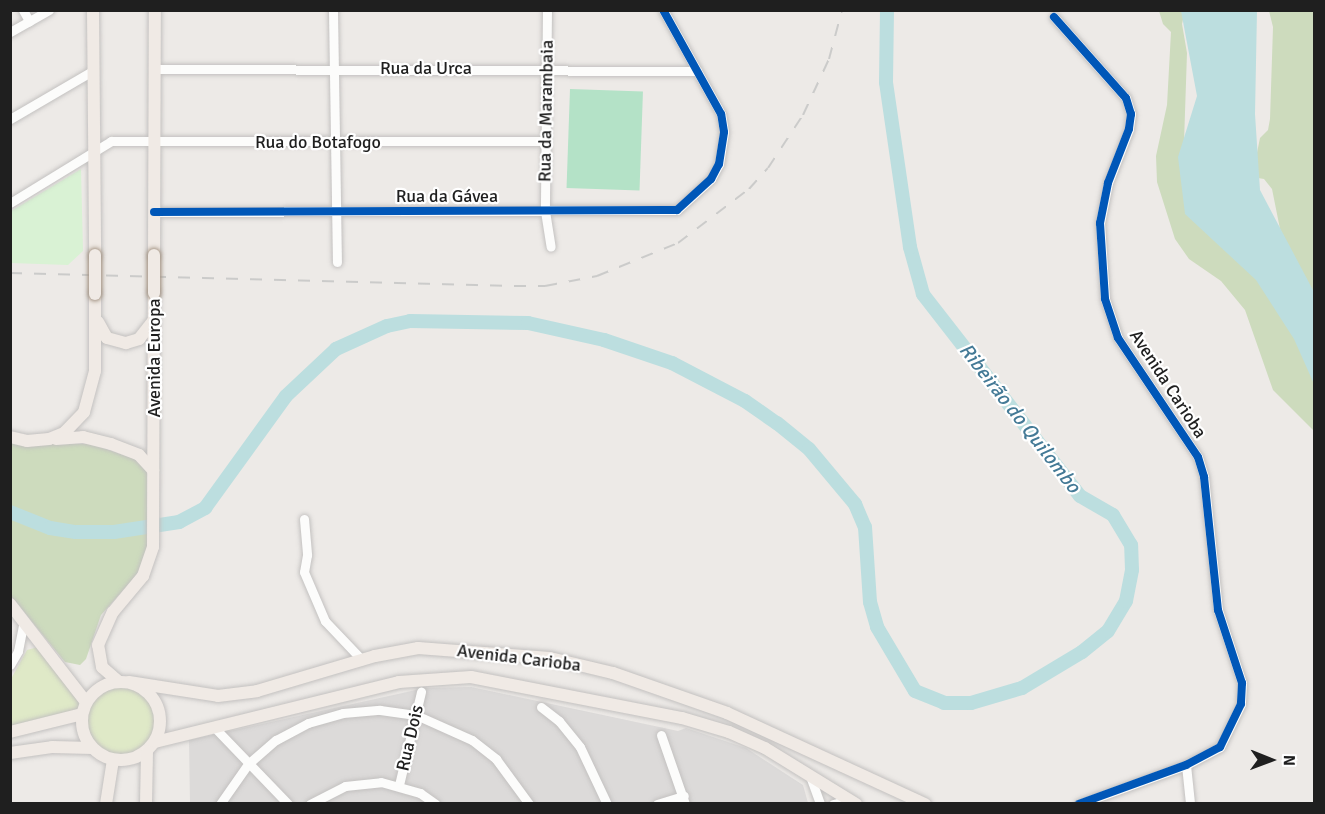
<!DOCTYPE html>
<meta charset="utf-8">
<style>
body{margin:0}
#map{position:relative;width:1325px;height:814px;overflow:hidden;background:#edeae7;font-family:Signika,sans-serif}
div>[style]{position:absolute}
.residential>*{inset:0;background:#dcdad9}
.grass>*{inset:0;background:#dfe9c7}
.round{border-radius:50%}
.forest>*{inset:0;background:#cddbbd}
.park>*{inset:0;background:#d9f2d4}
.pitch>*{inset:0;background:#b4e2c7;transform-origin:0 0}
.water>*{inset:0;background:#bcdedf}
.river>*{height:14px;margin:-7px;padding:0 7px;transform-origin:7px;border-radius:7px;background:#bcdedf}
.roads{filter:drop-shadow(0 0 2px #c3c1c0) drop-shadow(0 0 2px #c3c1c0)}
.minor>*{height:9px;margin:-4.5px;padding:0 4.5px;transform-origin:4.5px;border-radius:4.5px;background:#fcfcfb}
.major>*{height:12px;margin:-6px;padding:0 6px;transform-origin:6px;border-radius:6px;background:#f0eae5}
.major>.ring{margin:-6px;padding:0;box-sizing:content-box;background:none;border:12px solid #f0eae5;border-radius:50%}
.rail>*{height:2px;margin-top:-1px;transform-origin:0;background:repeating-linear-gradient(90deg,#cbcbca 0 12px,transparent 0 24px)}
.bridges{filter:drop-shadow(0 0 2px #a39484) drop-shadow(0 0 2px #a39484)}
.major-bridge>*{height:12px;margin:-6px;padding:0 6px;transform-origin:6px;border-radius:6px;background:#f0eae5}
.cycleway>*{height:8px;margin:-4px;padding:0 4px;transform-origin:4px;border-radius:4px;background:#0057b8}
span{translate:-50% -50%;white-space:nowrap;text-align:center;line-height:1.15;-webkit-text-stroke:4.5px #fff;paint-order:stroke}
.street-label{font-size:18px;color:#1f1f1f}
.water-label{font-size:20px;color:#447a96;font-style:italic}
.frame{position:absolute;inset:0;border:12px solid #1f1f1f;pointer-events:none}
.north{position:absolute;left:1241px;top:730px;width:60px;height:60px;-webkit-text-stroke:4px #fff;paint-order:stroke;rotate:91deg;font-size:16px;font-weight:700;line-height:24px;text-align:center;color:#1f1f1f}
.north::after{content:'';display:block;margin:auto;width:21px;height:27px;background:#1f1f1f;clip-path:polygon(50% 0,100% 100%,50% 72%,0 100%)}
</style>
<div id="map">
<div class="residential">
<div style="clip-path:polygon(471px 687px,678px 731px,686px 728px,746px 748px,803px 785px,808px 803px,190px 803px,189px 740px,425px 688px)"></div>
</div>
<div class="grass">
<div style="clip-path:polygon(38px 647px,80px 704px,76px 711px,11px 729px,11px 679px,27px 650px)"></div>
<div class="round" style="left:85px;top:685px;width:72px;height:72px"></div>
</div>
<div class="forest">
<div style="clip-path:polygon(1159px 11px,1185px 11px,1182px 24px,1187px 53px,1183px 172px,1270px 282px,1314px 371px,1314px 431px,1273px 390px,1245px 310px,1221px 281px,1189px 259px,1175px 239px,1157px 182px,1156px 156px,1167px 105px,1171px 32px,1163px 24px)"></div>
<div style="clip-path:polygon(1269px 11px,1314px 11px,1314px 295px,1280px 229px,1272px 189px,1264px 179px,1252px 177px,1260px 138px,1268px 130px,1270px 119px,1273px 27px)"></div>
<div style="clip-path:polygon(10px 442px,91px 444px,141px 461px,147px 471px,147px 555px,142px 569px,101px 615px,86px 659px,80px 665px,65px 662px,11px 596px)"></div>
</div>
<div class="park">
<div style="clip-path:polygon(81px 169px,83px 251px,68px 265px,11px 263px,11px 211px)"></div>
</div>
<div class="pitch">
<div style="left:570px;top:89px;width:73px;height:99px;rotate:2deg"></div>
</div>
<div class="water">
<div style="clip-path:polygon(1181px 11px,1257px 11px,1255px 114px,1260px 190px,1314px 292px,1314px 384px,1294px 339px,1256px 280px,1185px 214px,1178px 157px,1197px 96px)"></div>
</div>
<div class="river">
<div style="left:10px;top:512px;width:43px;rotate:21.8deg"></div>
<div style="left:50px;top:528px;width:26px;rotate:9deg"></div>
<div style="left:76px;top:532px;width:38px"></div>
<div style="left:114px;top:532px;width:66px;rotate:-8.7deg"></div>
<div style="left:179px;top:522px;width:30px;rotate:-28deg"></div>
<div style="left:205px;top:508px;width:138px;rotate:-54.1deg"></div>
<div style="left:286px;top:396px;width:69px;rotate:-43.2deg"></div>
<div style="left:336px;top:349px;width:56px;rotate:-24.3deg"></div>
<div style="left:387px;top:326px;width:24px;rotate:-12deg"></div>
<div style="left:410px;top:321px;width:118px;rotate:1deg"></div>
<div style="left:528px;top:323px;width:78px;rotate:12.6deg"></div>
<div style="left:604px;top:340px;width:72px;rotate:18.7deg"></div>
<div style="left:672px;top:363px;width:82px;rotate:27.5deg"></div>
<div style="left:745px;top:401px;width:39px;rotate:35deg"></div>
<div style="left:777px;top:423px;width:41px;rotate:39.1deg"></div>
<div style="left:809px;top:449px;width:72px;rotate:50.1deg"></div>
<div style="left:855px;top:504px;width:25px;rotate:67deg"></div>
<div style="left:865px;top:527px;width:75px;rotate:86.2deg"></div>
<div style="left:870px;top:602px;width:26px;rotate:74deg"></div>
<div style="left:877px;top:627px;width:74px;rotate:59.3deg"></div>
<div style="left:915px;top:691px;width:31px;rotate:22deg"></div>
<div style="left:944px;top:703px;width:27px"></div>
<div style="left:971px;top:703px;width:53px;rotate:-16.4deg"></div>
<div style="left:1022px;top:688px;width:70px;rotate:-31deg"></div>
<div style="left:1082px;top:652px;width:33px;rotate:-39deg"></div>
<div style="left:1108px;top:631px;width:35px;rotate:-59deg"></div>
<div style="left:1126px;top:601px;width:32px;rotate:-79deg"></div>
<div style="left:1132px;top:570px;width:25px;rotate:-92deg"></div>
<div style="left:1131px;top:545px;width:35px;rotate:-121deg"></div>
<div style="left:1113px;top:515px;width:38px;rotate:-150deg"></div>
<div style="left:1080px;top:496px;width:256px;rotate:-127.9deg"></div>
<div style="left:923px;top:294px;width:49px;rotate:-105.5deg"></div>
<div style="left:910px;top:247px;width:167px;rotate:-98.3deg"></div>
<div style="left:886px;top:82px;width:72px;rotate:-89.2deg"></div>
</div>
<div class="roads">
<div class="minor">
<div style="left:23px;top:10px;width:13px;rotate:61deg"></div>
<div style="left:333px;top:10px;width:252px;rotate:89.1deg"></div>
<div style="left:547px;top:10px;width:201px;rotate:90.6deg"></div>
<div style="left:545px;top:211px;width:36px;rotate:81deg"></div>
<div style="left:1054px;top:17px;width:108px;rotate:48.4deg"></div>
<div style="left:1126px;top:98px;width:17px;rotate:73deg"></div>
<div style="left:1131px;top:114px;width:15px;rotate:98deg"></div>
<div style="left:1129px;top:129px;width:58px;rotate:111.3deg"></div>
<div style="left:1108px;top:183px;width:41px;rotate:101.3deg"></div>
<div style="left:1100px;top:223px;width:76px;rotate:86.2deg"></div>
<div style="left:1105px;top:299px;width:41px;rotate:71.6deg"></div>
<div style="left:1118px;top:338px;width:143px;rotate:56.1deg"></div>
<div style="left:1198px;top:457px;width:21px;rotate:73deg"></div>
<div style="left:1204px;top:477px;width:134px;rotate:84deg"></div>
<div style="left:1218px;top:610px;width:77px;rotate:71.8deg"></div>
<div style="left:1242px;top:683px;width:21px;rotate:93deg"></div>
<div style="left:1241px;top:704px;width:48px;rotate:116deg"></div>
<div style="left:1220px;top:747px;width:38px;rotate:152deg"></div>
<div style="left:1186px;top:765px;width:114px;rotate:160deg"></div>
<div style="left:10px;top:32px;width:45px;rotate:-29.4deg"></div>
<div style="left:155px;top:69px;width:542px;rotate:0.21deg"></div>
<div style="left:10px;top:119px;width:97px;rotate:-30.3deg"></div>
<div style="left:10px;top:203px;width:119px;rotate:-31.5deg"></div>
<div style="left:111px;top:141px;width:433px"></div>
<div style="left:154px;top:212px;width:523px;rotate:-0.22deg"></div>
<div style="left:677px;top:210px;width:46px;rotate:-42.4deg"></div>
<div style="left:711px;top:179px;width:17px;rotate:-62deg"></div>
<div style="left:719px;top:164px;width:32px;rotate:-81deg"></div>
<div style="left:724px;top:132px;width:18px;rotate:-99deg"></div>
<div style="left:721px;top:114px;width:119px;rotate:-119.1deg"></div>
<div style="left:304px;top:519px;width:36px;rotate:85deg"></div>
<div style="left:307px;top:555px;width:17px;rotate:100deg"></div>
<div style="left:304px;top:572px;width:53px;rotate:66.8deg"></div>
<div style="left:325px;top:621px;width:54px;rotate:46.5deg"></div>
<div style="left:10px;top:665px;width:16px;rotate:-60deg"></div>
<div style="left:18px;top:651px;width:31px;rotate:-79deg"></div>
<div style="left:541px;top:707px;width:23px;rotate:38deg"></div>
<div style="left:559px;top:721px;width:33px;rotate:51deg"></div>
<div style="left:580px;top:747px;width:63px;rotate:64.7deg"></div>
<div style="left:214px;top:727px;width:107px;rotate:46.1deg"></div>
<div style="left:661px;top:735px;width:73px;rotate:70.8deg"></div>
<div style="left:1186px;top:765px;width:39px;rotate:84deg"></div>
<div style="left:810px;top:776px;width:30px;rotate:70deg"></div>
<div style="left:399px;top:785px;width:96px;rotate:-76.7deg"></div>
<div style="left:220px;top:804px;width:49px;rotate:-55deg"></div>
<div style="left:248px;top:764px;width:37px;rotate:-41deg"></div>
<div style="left:276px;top:740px;width:36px;rotate:-28deg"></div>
<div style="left:308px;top:723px;width:36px;rotate:-16deg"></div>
<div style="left:343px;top:713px;width:37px;rotate:-5deg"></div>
<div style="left:380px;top:710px;width:36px;rotate:8deg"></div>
<div style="left:416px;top:715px;width:61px;rotate:24.1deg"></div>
<div style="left:472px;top:740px;width:31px;rotate:38deg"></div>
<div style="left:496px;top:759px;width:56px;rotate:53.7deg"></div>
<div style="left:310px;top:804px;width:39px;rotate:-27deg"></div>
<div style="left:345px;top:786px;width:36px;rotate:-6deg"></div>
<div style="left:381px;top:782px;width:41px;rotate:15.8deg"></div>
<div style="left:420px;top:793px;width:19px;rotate:35deg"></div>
<div style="left:657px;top:804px;width:28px;rotate:-17deg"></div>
<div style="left:833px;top:804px;width:16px;rotate:-14deg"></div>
</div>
<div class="major">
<div style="left:93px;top:10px;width:245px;rotate:89.5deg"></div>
<div style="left:154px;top:255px;width:245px;rotate:-89.8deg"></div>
<div style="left:98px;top:322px;width:18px;rotate:61deg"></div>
<div style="left:107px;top:338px;width:20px;rotate:15deg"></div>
<div style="left:126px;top:343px;width:14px;rotate:-17deg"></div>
<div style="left:139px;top:339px;width:23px;rotate:-52deg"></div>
<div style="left:10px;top:437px;width:17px;rotate:13deg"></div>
<div style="left:27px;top:441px;width:22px;rotate:-5deg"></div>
<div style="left:49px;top:439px;width:16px;rotate:-22deg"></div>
<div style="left:64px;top:433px;width:29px;rotate:-46deg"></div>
<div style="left:84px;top:412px;width:42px;rotate:-75deg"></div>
<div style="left:95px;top:371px;width:77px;rotate:-90deg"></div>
<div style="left:56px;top:439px;width:27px;rotate:-4deg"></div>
<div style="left:83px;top:437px;width:29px;rotate:14deg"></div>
<div style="left:111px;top:444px;width:30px;rotate:21deg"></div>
<div style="left:139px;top:455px;width:21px;rotate:47deg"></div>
<div style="left:10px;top:604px;width:124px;rotate:52.2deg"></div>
<div style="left:118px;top:681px;width:21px;rotate:-139deg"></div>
<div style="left:102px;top:667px;width:22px;rotate:-100deg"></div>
<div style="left:98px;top:645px;width:36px;rotate:-66deg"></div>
<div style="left:113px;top:612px;width:47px;rotate:-50.2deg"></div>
<div style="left:143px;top:576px;width:31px;rotate:-71deg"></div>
<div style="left:153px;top:547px;width:254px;rotate:-89.8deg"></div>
<div class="ring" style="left:82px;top:682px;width:66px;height:66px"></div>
<div style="left:129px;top:682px;width:90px;rotate:8.9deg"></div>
<div style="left:218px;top:696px;width:39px;rotate:-7deg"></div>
<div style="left:257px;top:691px;width:123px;rotate:-16.5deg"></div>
<div style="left:375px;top:656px;width:44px;rotate:-10.5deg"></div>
<div style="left:418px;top:648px;width:132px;rotate:4.3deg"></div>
<div style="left:550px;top:658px;width:65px;rotate:13.4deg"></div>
<div style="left:613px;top:673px;width:121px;rotate:19.3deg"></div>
<div style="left:727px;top:713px;width:218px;rotate:24.7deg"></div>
<div style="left:10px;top:732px;width:74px;rotate:-14deg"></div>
<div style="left:155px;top:742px;width:251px;rotate:-13.8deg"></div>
<div style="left:399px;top:682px;width:72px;rotate:-4deg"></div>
<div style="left:471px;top:677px;width:215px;rotate:11deg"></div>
<div style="left:682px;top:718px;width:49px;rotate:16.6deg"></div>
<div style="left:729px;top:732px;width:39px;rotate:24deg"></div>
<div style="left:765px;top:748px;width:107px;rotate:31.6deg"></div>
<div style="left:10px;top:753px;width:42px;rotate:-8.1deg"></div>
<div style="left:52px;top:747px;width:40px;rotate:1.4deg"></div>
<div style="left:106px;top:804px;width:45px;rotate:-81deg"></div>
<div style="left:146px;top:804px;width:53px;rotate:-88.9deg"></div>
</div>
</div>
<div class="rail">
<div style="left:10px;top:273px;width:504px;rotate:1.48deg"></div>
<div style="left:514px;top:286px;width:31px"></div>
<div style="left:545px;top:286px;width:53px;rotate:-10.9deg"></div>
<div style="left:597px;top:276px;width:87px;rotate:-22.2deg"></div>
<div style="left:678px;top:243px;width:89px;rotate:-37.3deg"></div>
<div style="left:749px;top:189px;width:28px;rotate:-48deg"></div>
<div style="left:768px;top:168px;width:64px;rotate:-56.6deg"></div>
<div style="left:803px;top:115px;width:62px;rotate:-65.1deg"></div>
<div style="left:829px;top:59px;width:51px;rotate:-75.1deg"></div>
</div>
<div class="bridges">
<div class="major-bridge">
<div style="left:95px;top:255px;width:39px;rotate:90deg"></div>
<div style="left:154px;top:293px;width:38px;rotate:-90deg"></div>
</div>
</div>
<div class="cycleway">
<div style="left:1054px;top:17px;width:108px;rotate:48.4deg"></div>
<div style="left:1126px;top:98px;width:17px;rotate:73deg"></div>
<div style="left:1131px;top:114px;width:15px;rotate:98deg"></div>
<div style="left:1129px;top:129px;width:58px;rotate:111.3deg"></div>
<div style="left:1108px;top:183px;width:41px;rotate:101.3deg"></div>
<div style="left:1100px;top:223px;width:76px;rotate:86.2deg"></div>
<div style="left:1105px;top:299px;width:41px;rotate:71.6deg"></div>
<div style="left:1118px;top:338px;width:143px;rotate:56.1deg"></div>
<div style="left:1198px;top:457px;width:21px;rotate:73deg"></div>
<div style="left:1204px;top:477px;width:134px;rotate:84deg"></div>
<div style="left:1218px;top:610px;width:77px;rotate:71.8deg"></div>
<div style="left:1242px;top:683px;width:21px;rotate:93deg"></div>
<div style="left:1241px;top:704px;width:48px;rotate:116deg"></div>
<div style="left:1220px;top:747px;width:38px;rotate:152deg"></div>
<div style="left:1186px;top:765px;width:114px;rotate:160deg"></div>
<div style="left:154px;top:212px;width:523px;rotate:-0.22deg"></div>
<div style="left:677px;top:210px;width:46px;rotate:-42.4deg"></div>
<div style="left:711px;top:179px;width:17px;rotate:-62deg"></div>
<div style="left:719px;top:164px;width:32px;rotate:-81deg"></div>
<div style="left:724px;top:132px;width:18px;rotate:-99deg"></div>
<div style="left:721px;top:114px;width:119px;rotate:-119.1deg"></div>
</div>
<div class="street-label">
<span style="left:426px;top:68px">Rua da Urca</span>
<span style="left:546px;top:111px;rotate:-89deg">Rua da Marambaia</span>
<span style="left:318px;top:142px">Rua do Botafogo</span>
<span style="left:447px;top:196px">Rua da Gávea</span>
<span style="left:154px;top:358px;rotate:-90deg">Avenida Europa</span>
<span style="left:1168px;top:384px;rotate:57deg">Avenida Carioba</span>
<span style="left:519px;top:658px;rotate:7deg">Avenida Carioba</span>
<span style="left:410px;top:738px;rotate:-77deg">Rua Dois</span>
</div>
<div class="water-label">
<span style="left:1020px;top:418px;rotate:52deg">Ribeirão do Quilombo</span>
</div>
<div class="frame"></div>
<div class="north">N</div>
</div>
